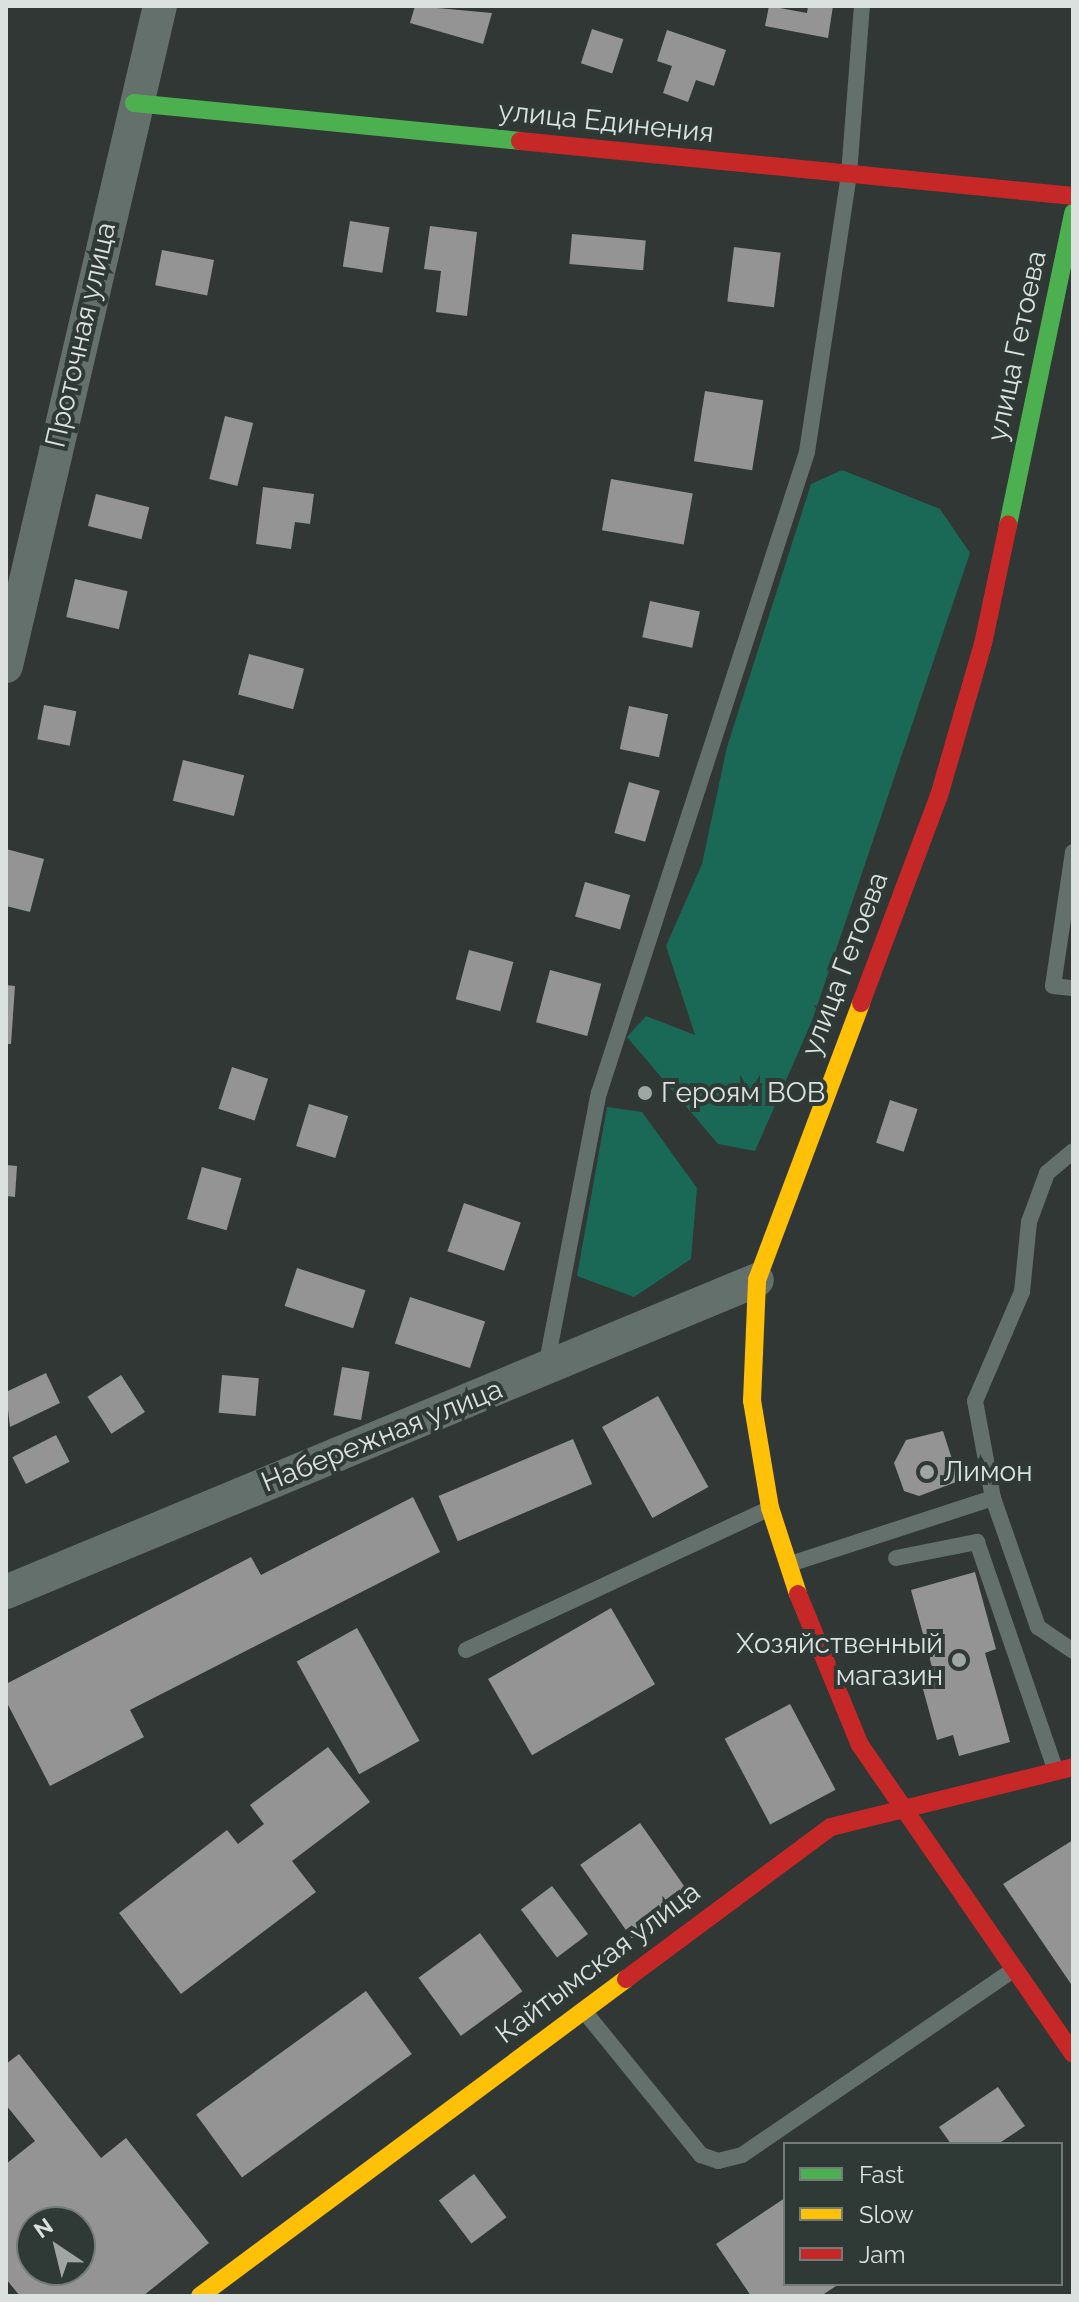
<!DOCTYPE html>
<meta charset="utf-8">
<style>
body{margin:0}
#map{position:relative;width:1079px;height:2302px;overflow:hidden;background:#313735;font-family:Raleway,sans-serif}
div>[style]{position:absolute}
.green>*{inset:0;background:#1a6856}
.building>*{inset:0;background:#949495;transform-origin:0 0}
.lane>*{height:16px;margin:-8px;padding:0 8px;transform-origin:8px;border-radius:8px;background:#64706c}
.street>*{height:34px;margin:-17px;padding:0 17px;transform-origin:17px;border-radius:17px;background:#64706c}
.fast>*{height:18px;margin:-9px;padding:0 9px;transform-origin:9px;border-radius:9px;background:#4caf50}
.slow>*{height:18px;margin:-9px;padding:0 9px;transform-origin:9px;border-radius:9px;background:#ffc107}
.jam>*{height:18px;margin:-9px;padding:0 9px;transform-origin:9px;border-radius:9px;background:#c62828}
.dots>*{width:22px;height:22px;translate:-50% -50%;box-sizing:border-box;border:4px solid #2f3936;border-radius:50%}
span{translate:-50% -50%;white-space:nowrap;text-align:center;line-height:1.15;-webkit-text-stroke:8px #2f3936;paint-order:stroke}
.street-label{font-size:28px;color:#dae1de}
.poi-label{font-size:28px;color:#dae1de}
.left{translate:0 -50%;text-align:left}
.right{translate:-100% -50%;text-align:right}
.frame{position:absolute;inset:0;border:8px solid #dae1de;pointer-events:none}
.legend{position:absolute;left:783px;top:2142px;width:280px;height:144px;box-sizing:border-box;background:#2f3936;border:2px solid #737c79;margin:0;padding:10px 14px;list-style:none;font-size:24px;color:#dae1de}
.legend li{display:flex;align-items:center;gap:16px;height:40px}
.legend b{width:40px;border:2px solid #737c79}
.north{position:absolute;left:16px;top:2206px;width:80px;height:80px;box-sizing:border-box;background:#2f3936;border:2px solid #737c79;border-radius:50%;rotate:325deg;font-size:22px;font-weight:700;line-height:32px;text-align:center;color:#dae1de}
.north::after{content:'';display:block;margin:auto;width:28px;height:36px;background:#9fa6a3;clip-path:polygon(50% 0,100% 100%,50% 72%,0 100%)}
</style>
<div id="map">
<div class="green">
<div style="clip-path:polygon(842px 470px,940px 509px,970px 553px,812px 1021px,755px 1151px,718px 1144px,627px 1037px,646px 1016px,695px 1035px,666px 946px,702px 864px,727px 747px,811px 484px)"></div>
<div style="clip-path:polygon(607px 1107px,642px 1112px,697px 1188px,691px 1259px,634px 1297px,577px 1276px)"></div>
</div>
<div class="building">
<div style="clip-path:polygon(415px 6px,492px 13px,483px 44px,410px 23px)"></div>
<div style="clip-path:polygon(769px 6px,807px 13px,808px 6px,833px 6px,828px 38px,765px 26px)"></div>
<div style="left:592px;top:29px;width:33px;height:36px;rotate:18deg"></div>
<div style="clip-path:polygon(667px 30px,726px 50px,714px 86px,696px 80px,688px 102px,663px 93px,672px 66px,657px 61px)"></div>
<div style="left:350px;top:221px;width:40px;height:46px;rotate:9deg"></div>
<div style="clip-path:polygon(430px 226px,477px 232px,467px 316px,436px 312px,441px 271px,424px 269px)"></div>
<div style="left:572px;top:234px;width:74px;height:30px;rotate:5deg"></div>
<div style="left:734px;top:247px;width:47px;height:55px;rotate:7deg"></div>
<div style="left:162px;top:250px;width:53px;height:36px;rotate:11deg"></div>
<div style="left:705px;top:391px;width:59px;height:71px;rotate:9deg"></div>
<div style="left:225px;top:416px;width:29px;height:65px;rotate:14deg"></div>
<div style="left:611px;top:479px;width:83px;height:52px;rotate:10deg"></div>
<div style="clip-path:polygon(263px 487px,314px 494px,310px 524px,295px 522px,291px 549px,256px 544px)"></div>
<div style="left:96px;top:494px;width:55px;height:33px;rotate:14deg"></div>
<div style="left:75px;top:579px;width:54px;height:39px;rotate:13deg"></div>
<div style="left:650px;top:601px;width:51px;height:37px;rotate:12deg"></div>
<div style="left:249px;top:654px;width:57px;height:42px;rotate:15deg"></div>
<div style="left:44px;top:705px;width:33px;height:35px;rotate:11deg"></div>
<div style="left:629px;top:706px;width:40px;height:44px;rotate:12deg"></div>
<div style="left:183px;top:760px;width:63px;height:42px;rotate:14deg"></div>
<div style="left:629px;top:782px;width:32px;height:53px;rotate:16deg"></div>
<div style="clip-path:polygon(6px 849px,44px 859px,30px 912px,6px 906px)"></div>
<div style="left:585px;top:882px;width:47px;height:36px;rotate:16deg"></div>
<div style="left:469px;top:950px;width:46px;height:51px;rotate:15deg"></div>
<div style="left:550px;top:970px;width:53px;height:54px;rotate:15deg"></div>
<div style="clip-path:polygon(6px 985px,15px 986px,11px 1044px,6px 1044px)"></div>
<div style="left:232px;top:1067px;width:38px;height:44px;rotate:18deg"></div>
<div style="left:890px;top:1100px;width:29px;height:45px;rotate:18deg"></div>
<div style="left:309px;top:1104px;width:41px;height:44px;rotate:17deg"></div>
<div style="clip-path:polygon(6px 1165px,17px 1166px,15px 1197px,6px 1196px)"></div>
<div style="left:202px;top:1167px;width:41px;height:54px;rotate:16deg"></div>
<div style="left:464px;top:1203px;width:60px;height:51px;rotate:19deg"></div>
<div style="left:297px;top:1268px;width:72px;height:40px;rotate:18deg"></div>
<div style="left:410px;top:1297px;width:79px;height:49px;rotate:18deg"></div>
<div style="left:342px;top:1367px;width:28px;height:49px;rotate:10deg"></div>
<div style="clip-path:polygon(46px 1373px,60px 1403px,10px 1427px,6px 1392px)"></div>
<div style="left:121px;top:1375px;width:44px;height:40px;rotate:57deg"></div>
<div style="left:222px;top:1375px;width:37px;height:38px;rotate:5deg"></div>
<div style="left:658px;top:1396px;width:104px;height:64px;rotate:61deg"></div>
<div style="clip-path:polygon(943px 1431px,959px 1481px,919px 1496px,904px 1491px,894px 1463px,906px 1440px)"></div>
<div style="left:56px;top:1435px;width:30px;height:49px;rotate:63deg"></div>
<div style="left:573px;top:1439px;width:49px;height:146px;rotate:67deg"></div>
<div style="clip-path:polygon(413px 1497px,440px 1552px,130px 1710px,144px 1737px,50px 1786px,6px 1701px,6px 1684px,251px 1557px,261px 1575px)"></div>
<div style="clip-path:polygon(975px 1572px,996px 1649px,985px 1653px,1010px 1742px,959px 1756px,953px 1735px,937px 1740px,918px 1671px,932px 1667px,911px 1590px)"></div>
<div style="left:611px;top:1608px;width:88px;height:142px;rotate:60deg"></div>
<div style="left:357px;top:1628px;width:129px;height:69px;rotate:61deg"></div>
<div style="left:790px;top:1704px;width:97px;height:74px;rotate:62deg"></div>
<div style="clip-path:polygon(328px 1747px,370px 1802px,292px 1861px,316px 1892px,181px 1994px,119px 1913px,227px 1830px,238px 1844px,264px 1824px,250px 1805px)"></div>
<div style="left:640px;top:1823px;width:90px;height:73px;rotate:55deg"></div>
<div style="clip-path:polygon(1073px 1840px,1073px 1987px,1003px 1884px)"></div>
<div style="left:552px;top:1886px;width:60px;height:39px;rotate:53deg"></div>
<div style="left:480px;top:1933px;width:72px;height:76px;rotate:54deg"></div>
<div style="left:366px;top:1991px;width:78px;height:210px;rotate:54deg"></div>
<div style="clip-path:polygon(evenodd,19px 2054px,101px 2158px,126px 2138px,209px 2243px,143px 2296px,20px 2296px,6px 2279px,6px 2164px,35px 2141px,6px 2105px,6px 2064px,19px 2054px,32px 2222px,80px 2222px,80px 2270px,32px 2270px,32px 2222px)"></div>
<div style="clip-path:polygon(998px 2087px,1025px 2126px,998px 2144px,951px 2144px,939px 2127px)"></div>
<div style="left:474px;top:2174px;width:54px;height:44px;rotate:53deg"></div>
<div style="clip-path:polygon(785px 2198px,785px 2284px,839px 2284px,821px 2296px,751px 2296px,716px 2244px)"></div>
</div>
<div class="lane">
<div style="left:1073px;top:852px;width:135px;rotate:98.5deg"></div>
<div style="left:1053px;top:986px;width:20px;rotate:6deg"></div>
<div style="left:546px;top:1367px;width:279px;rotate:-79.1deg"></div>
<div style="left:599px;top:1093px;width:674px;rotate:-72.02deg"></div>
<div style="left:807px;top:452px;width:281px;rotate:-81.4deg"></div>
<div style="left:849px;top:174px;width:169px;rotate:-85.6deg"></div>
<div style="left:993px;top:1498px;width:99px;rotate:-100.5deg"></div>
<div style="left:975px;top:1401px;width:119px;rotate:-66.7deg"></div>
<div style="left:1022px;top:1292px;width:70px;rotate:-84.3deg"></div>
<div style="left:1029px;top:1222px;width:52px;rotate:-69.8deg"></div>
<div style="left:1047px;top:1173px;width:34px;rotate:-40deg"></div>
<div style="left:896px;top:1558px;width:83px;rotate:-11.2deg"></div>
<div style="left:977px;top:1542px;width:242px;rotate:71deg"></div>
<div style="left:790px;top:1564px;width:213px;rotate:-18deg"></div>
<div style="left:993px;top:1498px;width:137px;rotate:70.8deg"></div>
<div style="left:1038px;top:1627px;width:42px;rotate:34.4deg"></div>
<div style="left:466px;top:1650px;width:334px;rotate:-25deg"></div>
<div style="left:584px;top:2011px;width:186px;rotate:50.9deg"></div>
<div style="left:701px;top:2155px;width:18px;rotate:19deg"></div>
<div style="left:718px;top:2161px;width:25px;rotate:-14deg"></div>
<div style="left:742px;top:2155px;width:328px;rotate:-34.3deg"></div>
</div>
<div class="street">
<div style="left:6px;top:666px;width:678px;rotate:-76.87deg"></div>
<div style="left:6px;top:1592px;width:813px;rotate:-22.56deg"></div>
</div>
<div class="fast">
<div style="left:134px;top:103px;width:388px;rotate:5.6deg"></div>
<div style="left:1008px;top:525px;width:319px;rotate:-78.2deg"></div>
</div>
<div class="slow">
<div style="left:798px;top:1594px;width:90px;rotate:-108deg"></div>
<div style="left:770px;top:1508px;width:109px;rotate:-99.5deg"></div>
<div style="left:752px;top:1401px;width:121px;rotate:-87.6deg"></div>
<div style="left:757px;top:1280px;width:296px;rotate:-69.4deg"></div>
<div style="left:200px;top:2296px;width:531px;rotate:-36.65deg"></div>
</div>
<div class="jam">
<div style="left:520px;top:141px;width:556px;rotate:5.68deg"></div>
<div style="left:861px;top:1003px;width:221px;rotate:-69.4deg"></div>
<div style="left:939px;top:796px;width:158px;rotate:-73.9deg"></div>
<div style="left:983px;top:644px;width:122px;rotate:-78.1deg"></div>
<div style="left:798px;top:1594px;width:163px;rotate:67.7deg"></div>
<div style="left:860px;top:1745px;width:375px;rotate:55.4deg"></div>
<div style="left:626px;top:1979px;width:255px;rotate:-36.6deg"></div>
<div style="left:831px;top:1827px;width:249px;rotate:-13.9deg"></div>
</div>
<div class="dots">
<div style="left:645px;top:1093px;background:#9fa6a3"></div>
<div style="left:927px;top:1472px;background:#9fa6a3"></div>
<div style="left:959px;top:1660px;background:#9fa6a3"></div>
</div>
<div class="street-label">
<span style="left:606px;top:122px;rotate:6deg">улица Единения</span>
<span style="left:81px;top:335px;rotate:-77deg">Проточная улица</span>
<span style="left:1017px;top:346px;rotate:-78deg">улица Гетоева</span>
<span style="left:845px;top:964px;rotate:-69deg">улица Гетоева</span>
<span style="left:382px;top:1436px;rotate:-22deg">Набережная улица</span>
<span style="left:598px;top:1963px;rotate:-37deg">Кайтымская улица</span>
</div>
<div class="poi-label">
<span class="left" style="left:661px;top:1093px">Героям ВОВ</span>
<span class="left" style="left:943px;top:1472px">Лимон</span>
<span class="right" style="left:943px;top:1660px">Хозяйственный<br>магазин</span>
</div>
<div class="frame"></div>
<ul class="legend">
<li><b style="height:10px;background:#4caf50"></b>Fast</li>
<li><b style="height:10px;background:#ffc107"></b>Slow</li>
<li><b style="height:10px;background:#c62828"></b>Jam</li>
</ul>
<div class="north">N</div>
</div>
